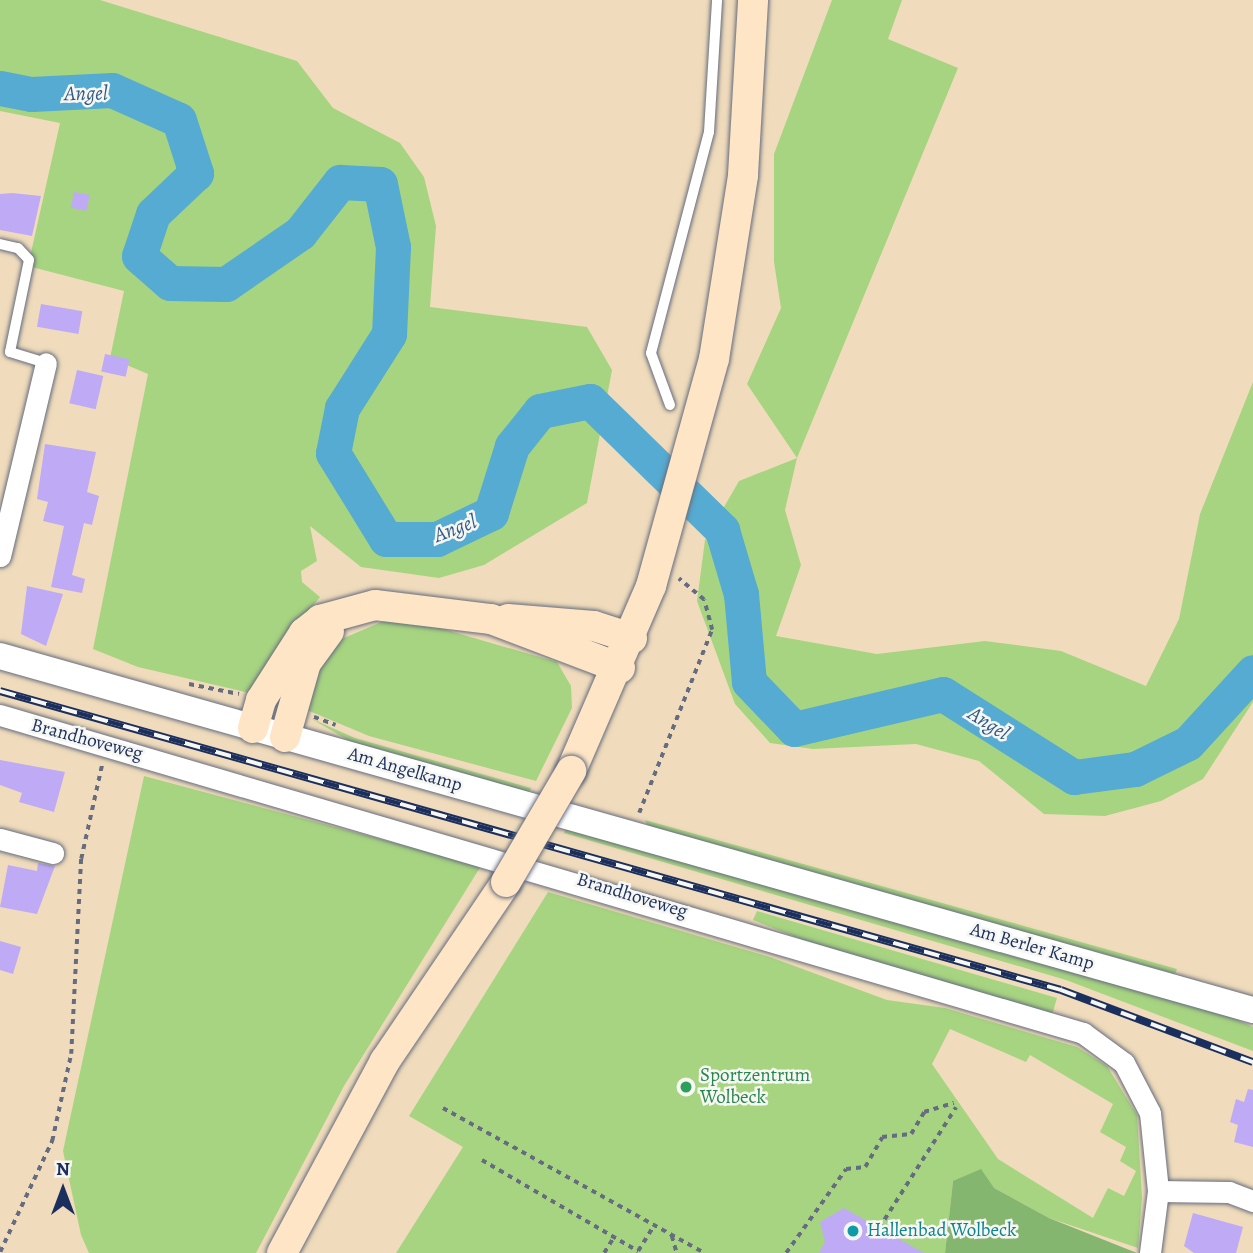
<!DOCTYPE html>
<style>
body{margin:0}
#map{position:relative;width:1253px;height:1253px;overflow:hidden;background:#f0dcbc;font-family:Alegreya,serif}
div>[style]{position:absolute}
.green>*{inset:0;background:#a7d481}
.forest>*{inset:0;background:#85b66f}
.river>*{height:35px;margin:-17.5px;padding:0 17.5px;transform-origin:17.5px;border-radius:17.5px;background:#55abd1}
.building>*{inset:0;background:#beaaf5;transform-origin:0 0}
.path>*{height:3.5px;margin-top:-1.75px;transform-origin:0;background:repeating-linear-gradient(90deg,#666c7f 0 5px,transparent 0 10px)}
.roads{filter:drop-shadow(0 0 2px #666c7f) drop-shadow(0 0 2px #666c7f)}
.service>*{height:10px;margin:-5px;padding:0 5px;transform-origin:5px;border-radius:5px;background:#fff}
.minor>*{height:21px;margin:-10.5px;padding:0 10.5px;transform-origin:10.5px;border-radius:10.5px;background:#fff}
.tertiary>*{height:26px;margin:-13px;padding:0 13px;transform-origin:13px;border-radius:13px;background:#fff}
.secondary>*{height:30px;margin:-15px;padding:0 15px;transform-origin:15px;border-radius:15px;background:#fde5c5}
.rail>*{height:8px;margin-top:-4px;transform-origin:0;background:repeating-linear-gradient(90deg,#f6f6f2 0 16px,#1b2f5e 0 32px);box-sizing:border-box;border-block:2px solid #1b2f5e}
.bridges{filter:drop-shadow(0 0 2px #666c7f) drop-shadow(0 0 2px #666c7f)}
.secondary-bridge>*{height:30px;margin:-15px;padding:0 15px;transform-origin:15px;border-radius:15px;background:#fde5c5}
.dots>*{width:19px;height:19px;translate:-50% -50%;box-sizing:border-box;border:4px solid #f6f6f2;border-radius:50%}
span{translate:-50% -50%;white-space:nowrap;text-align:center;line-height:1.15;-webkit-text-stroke:5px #f6f6f2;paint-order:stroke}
.street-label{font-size:19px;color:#1b2f5e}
.leisure-label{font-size:19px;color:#27864d}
.left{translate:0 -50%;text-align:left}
.culture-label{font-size:19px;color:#0d838f}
.water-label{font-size:21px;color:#2f5a86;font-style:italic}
.north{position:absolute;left:28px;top:1155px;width:70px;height:70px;-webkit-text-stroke:5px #f6f6f2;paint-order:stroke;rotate:0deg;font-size:19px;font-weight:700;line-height:28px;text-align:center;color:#1b2f5e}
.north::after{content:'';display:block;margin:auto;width:24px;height:32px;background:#1b2f5e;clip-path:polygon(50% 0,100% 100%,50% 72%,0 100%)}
</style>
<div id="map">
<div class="green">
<div style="clip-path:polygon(0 0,100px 0,297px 61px,333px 108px,400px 143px,424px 177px,436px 226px,430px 307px,587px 327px,612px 370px,587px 503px,484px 565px,439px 578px,361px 567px,310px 526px,317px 561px,301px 571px,302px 582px,320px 597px,276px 652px,254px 694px,138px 667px,93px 649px,148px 374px,110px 358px,124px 291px,28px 266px,60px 123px,0 111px)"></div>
<div style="clip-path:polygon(832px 0,902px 0,888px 39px,958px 68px,797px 458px,785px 510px,801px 565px,776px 636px,877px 654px,985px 641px,1061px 651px,1146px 686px,1179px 619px,1200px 514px,1253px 382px,1253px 702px,1203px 779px,1161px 801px,1105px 816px,1044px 814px,979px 761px,916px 744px,813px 749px,770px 743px,735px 704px,697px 601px,705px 540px,739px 481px,797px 458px,747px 384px,781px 308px,774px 262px,774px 154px)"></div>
<div style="clip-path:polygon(386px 620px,412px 620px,557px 662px,571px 686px,572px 708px,536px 781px,369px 736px,307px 710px,316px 674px,337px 641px)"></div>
<div style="clip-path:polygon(310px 718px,355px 738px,531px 788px,528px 794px,353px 743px)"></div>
<div style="clip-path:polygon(144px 776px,481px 866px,344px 1086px,256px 1253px,89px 1253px,81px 1235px,63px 1151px)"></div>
<div style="clip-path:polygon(645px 820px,771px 855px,1177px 969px,1175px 974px,648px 827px)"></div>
<div style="clip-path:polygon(566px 829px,1215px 1010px,1253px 1027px,1253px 1051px,1066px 980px,564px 833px)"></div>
<div style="clip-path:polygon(evenodd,548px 892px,770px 957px,887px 1000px,945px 1008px,1077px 1047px,1107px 1066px,1137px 1115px,1142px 1197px,1138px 1248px,1049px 1218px,994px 1188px,953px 1181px,945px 1253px,396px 1253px,463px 1147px,409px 1116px,548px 892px,950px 1029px,1026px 1062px,1030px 1055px,1113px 1104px,1100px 1132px,1126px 1147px,1120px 1161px,1136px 1171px,1124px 1196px,1108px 1188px,1093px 1218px,998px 1159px,932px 1064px,950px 1029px)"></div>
<div style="clip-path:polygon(757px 911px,1057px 998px,1052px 1015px,845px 957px,753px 920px)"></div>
</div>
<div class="forest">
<div style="clip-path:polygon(981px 1169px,994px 1188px,1049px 1218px,1137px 1253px,945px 1253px,953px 1181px)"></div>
</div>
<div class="river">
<div style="left:0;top:88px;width:32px;rotate:11deg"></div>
<div style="left:31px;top:94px;width:81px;rotate:-2.8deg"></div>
<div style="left:112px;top:90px;width:73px;rotate:24.1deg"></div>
<div style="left:179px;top:120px;width:56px;rotate:72.2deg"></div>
<div style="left:196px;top:173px;width:59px;rotate:136.4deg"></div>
<div style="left:153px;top:214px;width:44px;rotate:108.4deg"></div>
<div style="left:139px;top:256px;width:41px;rotate:41.1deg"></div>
<div style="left:170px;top:283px;width:56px;rotate:1deg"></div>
<div style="left:226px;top:284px;width:90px;rotate:-34.6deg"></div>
<div style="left:300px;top:233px;width:65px;rotate:-51.9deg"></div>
<div style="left:340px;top:182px;width:40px;rotate:2.9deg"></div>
<div style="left:380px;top:184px;width:64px;rotate:78.3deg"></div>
<div style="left:393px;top:247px;width:87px;rotate:92.6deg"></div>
<div style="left:389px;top:334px;width:88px;rotate:122.4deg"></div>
<div style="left:342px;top:408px;width:46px;rotate:101.3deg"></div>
<div style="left:333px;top:453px;width:101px;rotate:58.4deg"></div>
<div style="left:386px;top:539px;width:51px"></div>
<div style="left:437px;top:539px;width:60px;rotate:-25.7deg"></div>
<div style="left:491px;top:513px;width:70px;rotate:-72.6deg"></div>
<div style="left:512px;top:446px;width:45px;rotate:-51.3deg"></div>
<div style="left:540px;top:411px;width:51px;rotate:-11.3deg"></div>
<div style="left:590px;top:401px;width:185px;rotate:44.3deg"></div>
<div style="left:722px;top:530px;width:67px;rotate:73.5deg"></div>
<div style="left:741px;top:594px;width:88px;rotate:84.8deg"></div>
<div style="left:749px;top:682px;width:65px;rotate:46.2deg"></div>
<div style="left:794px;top:729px;width:153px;rotate:-13.2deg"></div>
<div style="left:943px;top:694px;width:155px;rotate:32.4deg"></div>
<div style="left:1074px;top:777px;width:62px;rotate:-7.5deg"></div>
<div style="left:1135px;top:769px;width:59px;rotate:-26.1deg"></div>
<div style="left:1188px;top:743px;width:96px;rotate:-47.5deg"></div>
</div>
<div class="building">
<div style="left:74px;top:192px;width:16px;height:16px;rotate:11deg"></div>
<div style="clip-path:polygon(12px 193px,41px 196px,32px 236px,0 230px,0 194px)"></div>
<div style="left:41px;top:304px;width:42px;height:23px;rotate:10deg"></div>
<div style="left:105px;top:354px;width:25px;height:18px;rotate:12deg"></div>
<div style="left:77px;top:370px;width:27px;height:34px;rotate:13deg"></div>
<div style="clip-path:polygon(45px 444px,96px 452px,87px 492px,99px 496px,92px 525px,84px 523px,72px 575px,85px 579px,82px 593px,51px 587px,64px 526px,43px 521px,48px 502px,37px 499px)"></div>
<div style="clip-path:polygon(27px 586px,63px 594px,46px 646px,21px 634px)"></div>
<div style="clip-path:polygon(0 760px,65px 772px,54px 812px,19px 802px,22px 793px,0 785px)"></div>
<div style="clip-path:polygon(38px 863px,55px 866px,37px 914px,0 907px,8px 865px,37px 871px)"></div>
<div style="clip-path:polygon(0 941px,21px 947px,13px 974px,0 970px)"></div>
<div style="clip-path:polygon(1248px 1089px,1253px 1090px,1253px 1147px,1234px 1142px,1238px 1125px,1230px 1122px,1236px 1099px,1244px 1102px)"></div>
<div style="clip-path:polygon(844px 1208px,879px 1228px,924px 1253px,819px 1253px,825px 1242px,820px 1222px)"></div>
<div style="clip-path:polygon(1193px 1213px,1243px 1227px,1236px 1253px,1194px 1253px,1184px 1246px)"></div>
</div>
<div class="path">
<div style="left:189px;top:684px;width:51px;rotate:11.3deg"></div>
<div style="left:314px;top:717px;width:23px;rotate:20deg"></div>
<div style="left:639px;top:813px;width:197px;rotate:-68.3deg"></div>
<div style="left:712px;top:630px;width:31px;rotate:-105deg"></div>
<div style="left:704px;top:600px;width:33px;rotate:-140deg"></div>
<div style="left:443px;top:1108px;width:299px;rotate:29deg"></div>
<div style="left:482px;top:1160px;width:181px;rotate:30.3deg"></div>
<div style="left:638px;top:1251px;width:31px;rotate:-58deg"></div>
<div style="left:879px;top:1228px;width:143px;rotate:-57.5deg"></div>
<div style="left:672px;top:1236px;width:18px;rotate:74deg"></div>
<div style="left:0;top:1252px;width:123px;rotate:-64.9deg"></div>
<div style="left:52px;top:1141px;width:89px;rotate:-77.7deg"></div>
<div style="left:71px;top:1054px;width:195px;rotate:-87.1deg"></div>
<div style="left:81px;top:859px;width:97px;rotate:-77.5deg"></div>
<div style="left:604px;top:1253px;width:19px;rotate:-58deg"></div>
<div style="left:786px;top:1253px;width:103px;rotate:-54.5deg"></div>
<div style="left:846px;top:1169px;width:19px;rotate:-6deg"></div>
<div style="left:865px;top:1167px;width:34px;rotate:-60deg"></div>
<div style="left:882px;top:1137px;width:29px;rotate:-6deg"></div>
<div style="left:911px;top:1134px;width:26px;rotate:-59deg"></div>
<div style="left:924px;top:1112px;width:31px;rotate:-17deg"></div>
</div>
<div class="roads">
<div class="service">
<div style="left:0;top:244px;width:18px;rotate:13deg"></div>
<div style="left:18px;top:248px;width:16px;rotate:47deg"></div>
<div style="left:29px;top:260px;width:94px;rotate:101.7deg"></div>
<div style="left:10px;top:352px;width:38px;rotate:17deg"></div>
<div style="left:670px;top:405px;width:55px;rotate:-110.1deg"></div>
<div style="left:651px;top:353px;width:228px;rotate:-75.3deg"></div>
<div style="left:709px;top:132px;width:132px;rotate:-86.5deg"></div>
</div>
<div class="minor">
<div style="left:0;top:556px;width:198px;rotate:-76.6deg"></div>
<div style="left:0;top:715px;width:1129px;rotate:16.36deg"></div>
<div style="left:1083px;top:1033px;width:51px;rotate:36.2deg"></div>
<div style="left:1124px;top:1063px;width:56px;rotate:62.5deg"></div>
<div style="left:1150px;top:1113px;width:78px;rotate:84.1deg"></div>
<div style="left:1158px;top:1191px;width:63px;rotate:97.4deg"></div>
<div style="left:0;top:839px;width:55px;rotate:14.8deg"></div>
<div style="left:1158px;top:1191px;width:71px;rotate:0.8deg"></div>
<div style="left:1229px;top:1192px;width:26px;rotate:21deg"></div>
</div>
<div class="tertiary">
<div style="left:0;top:656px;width:1302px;rotate:15.78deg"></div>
</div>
<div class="secondary">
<div style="left:508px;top:619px;width:86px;rotate:4.7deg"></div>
<div style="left:594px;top:626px;width:40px;rotate:18deg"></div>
<div style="left:253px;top:728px;width:29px;rotate:-74deg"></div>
<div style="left:261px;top:700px;width:80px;rotate:-57.3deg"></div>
<div style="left:304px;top:633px;width:21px;rotate:-39deg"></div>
<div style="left:320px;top:620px;width:57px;rotate:-15.3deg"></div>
<div style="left:375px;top:605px;width:117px;rotate:6.9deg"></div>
<div style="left:491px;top:619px;width:138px;rotate:20.8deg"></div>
<div style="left:285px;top:737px;width:77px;rotate:-74.2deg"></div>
<div style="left:306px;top:663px;width:39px;rotate:-54deg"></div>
<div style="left:571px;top:771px;width:202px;rotate:-66.6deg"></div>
<div style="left:651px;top:586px;width:236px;rotate:-74.5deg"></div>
<div style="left:714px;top:359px;width:186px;rotate:-81deg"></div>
<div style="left:743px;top:175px;width:175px;rotate:-86.7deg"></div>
<div style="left:282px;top:1253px;width:218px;rotate:-61.8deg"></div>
<div style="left:385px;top:1061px;width:216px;rotate:-55.9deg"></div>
</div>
</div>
<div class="rail">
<div style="left:0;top:691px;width:1102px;rotate:15.74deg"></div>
<div style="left:1061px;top:990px;width:205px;rotate:20.6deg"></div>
</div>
<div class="bridges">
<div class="secondary-bridge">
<div style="left:506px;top:882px;width:129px;rotate:-59.6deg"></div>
</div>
</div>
<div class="dots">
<div style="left:686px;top:1087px;background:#2e9e5b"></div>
<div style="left:853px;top:1231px;background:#0f9aa8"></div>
</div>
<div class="street-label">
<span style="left:87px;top:740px;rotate:15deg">Brandhoveweg</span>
<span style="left:405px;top:770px;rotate:16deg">Am Angelkamp</span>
<span style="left:632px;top:896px;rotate:17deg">Brandhoveweg</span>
<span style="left:1032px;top:947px;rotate:16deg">Am Berler Kamp</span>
</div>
<div class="leisure-label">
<span class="left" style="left:700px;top:1087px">Sportzentrum<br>Wolbeck</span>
</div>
<div class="culture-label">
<span class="left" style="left:867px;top:1231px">Hallenbad Wolbeck</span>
</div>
<div class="water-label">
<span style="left:86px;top:93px;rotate:-1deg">Angel</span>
<span style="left:455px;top:528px;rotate:-21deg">Angel</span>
<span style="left:989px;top:723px;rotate:33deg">Angel</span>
</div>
<div class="north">N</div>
</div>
